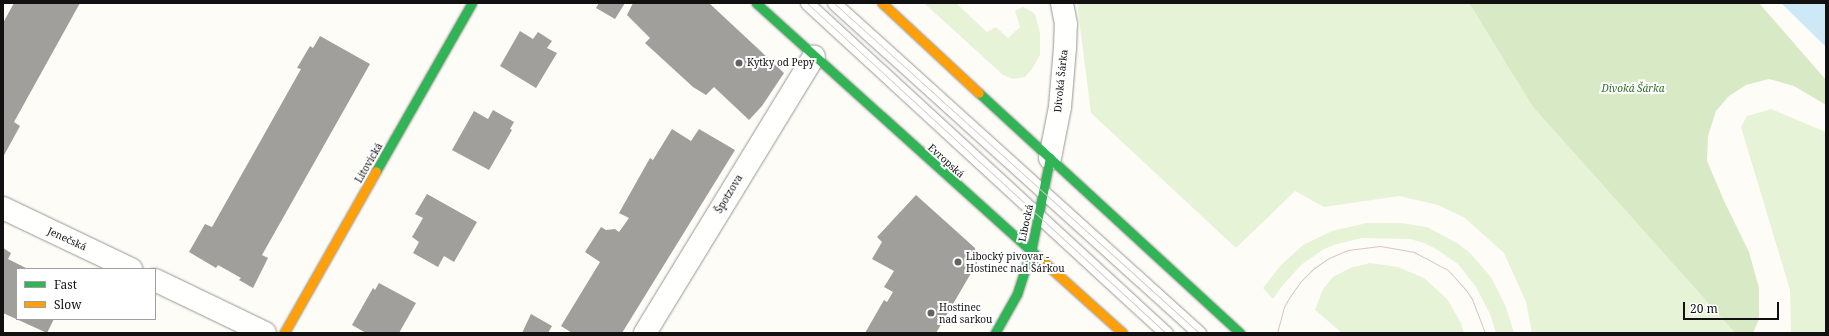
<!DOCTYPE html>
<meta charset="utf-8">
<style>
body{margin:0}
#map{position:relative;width:1829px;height:336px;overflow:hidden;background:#fdfcf7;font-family:"Noto Serif",serif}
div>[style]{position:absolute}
.green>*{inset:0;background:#e7f3d7}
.forest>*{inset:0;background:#d8eac5}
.water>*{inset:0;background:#cde8f7}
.building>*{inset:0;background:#a19f9c}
.roads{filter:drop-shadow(0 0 1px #979795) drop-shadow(0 0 1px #979795)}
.lane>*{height:13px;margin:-6.5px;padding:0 6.5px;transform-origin:6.5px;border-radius:6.5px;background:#fffffe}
.street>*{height:22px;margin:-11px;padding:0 11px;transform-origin:11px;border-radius:11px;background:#fffffe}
.fast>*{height:9px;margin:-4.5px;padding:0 4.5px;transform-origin:4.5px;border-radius:4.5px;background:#30b455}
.slow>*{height:9px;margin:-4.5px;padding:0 4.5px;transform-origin:4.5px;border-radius:4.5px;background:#ff9f0a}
.tram>*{height:1px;margin:-0.5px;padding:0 0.5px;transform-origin:0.5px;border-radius:0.5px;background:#d9c6c7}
.dots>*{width:11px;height:11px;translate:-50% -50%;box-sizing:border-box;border:2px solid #fff;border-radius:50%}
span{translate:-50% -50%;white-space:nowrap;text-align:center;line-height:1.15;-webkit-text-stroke:4px #fff;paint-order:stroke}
.poi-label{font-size:10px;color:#111}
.left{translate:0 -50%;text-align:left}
.street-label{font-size:10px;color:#111}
.park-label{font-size:10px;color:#2f6b1f;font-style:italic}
.frame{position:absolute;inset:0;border:4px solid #111;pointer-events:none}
.legend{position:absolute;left:16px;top:268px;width:140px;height:52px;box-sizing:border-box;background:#fff;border:1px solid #a0a0a0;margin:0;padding:5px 7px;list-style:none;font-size:12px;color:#111}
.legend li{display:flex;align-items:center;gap:8px;height:20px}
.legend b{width:20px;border:1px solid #a0a0a0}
.scale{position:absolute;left:1683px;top:302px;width:96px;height:18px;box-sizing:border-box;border:2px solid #111;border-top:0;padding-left:5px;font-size:12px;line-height:14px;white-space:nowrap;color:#111;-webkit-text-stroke:3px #fff;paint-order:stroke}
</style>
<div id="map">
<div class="green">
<div style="clip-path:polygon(924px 3px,956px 3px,987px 32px,996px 27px,1008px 38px,1020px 27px,1015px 11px,1023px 7px,1029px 10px,1035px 14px,1040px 33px,1040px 55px,1032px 69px,1025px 77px,1013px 79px,1003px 75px)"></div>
<div style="clip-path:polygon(1077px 3px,1469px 3px,1533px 107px,1735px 333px,1532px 333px,1526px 302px,1504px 253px,1465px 218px,1438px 205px,1399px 196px,1324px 207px,1295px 191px,1236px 248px,1091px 113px)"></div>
<div style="clip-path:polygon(1771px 109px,1826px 132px,1826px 333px,1791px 333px,1790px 290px,1741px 127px,1747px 116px)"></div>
<div style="clip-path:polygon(1367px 223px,1401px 223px,1427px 227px,1457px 243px,1470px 253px,1491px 277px,1506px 307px,1514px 333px,1496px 333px,1490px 314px,1476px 287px,1458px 264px,1436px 249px,1424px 243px,1410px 239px,1362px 238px,1337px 244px,1324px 249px,1301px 265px,1283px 285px,1273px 299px,1263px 288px,1281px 265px,1303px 245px,1332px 231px)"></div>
<div style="clip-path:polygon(1370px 263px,1398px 267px,1424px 278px,1447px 299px,1461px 323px,1464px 333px,1342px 333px,1315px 310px,1323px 289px,1333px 277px,1350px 268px)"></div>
</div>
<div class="forest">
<div style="clip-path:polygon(1469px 3px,1759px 3px,1826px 80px,1826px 105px,1794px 86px,1769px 79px,1746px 85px,1729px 96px,1716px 111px,1708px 136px,1707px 161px,1725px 203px,1749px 252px,1759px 288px,1759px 319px,1753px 333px,1735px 333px,1533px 107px)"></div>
</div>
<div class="water">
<div style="clip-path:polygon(1781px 3px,1826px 3px,1826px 47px)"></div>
</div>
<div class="building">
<div style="clip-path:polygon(14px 3px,80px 3px,14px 122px,20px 126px,3px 157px,3px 23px)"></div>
<div style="clip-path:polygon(599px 3px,625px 3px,615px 19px,596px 8px)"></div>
<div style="clip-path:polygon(633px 3px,709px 3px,784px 73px,762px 106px,749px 120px,714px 87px,706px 95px,693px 87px,645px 43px,650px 38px,627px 15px)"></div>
<div style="clip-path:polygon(520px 31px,533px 39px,538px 32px,552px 41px,547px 48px,557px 53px,536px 88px,500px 66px)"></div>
<div style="clip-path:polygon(320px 36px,370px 64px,262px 255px,268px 258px,253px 288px,239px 280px,241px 278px,218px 265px,216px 268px,189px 252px,205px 224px,212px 227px,301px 69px,297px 68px,310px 46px,313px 48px)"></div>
<div style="clip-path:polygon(493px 110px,514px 122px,510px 129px,512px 130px,489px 170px,452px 150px,474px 111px,488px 119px)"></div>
<div style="clip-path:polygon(672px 129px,691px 141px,699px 129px,735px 150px,622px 333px,572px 333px,561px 326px,600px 262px,585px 252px,601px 227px,606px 230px,615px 229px,619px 232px,629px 218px,619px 213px,650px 158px,653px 160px)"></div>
<div style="clip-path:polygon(427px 194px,477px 222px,454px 262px,444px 256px,438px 267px,413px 253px,419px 242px,412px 237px,423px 218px,415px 214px)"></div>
<div style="clip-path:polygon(916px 195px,975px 248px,977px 263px,936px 333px,865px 333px,884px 300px,887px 302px,893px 292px,884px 287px,894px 271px,872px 259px,882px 242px,877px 237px)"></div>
<div style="clip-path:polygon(3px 248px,11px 253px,8px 259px,28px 269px,17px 269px,17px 319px,54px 319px,47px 333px,3px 313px)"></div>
<div style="clip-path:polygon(379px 283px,416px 303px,399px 333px,366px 333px,352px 325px,373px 288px,375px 290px)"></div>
<div style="clip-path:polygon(531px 314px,552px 326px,548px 333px,522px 333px)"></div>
</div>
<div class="roads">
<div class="lane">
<div style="left:807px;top:3px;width:488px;rotate:42.6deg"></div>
<div style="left:834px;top:3px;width:492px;rotate:42.1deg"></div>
</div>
<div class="street">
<div style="left:1050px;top:158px;width:52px;rotate:-78.9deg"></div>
<div style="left:1060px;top:107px;width:59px;rotate:-85.2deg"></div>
<div style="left:1065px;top:48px;width:24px;rotate:-88deg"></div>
<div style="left:1066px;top:24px;width:21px;rotate:-101deg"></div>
<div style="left:3px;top:208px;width:142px;rotate:25.5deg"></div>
<div style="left:155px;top:280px;width:122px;rotate:25.7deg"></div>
<div style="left:645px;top:333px;width:324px;rotate:-58.6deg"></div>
</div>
<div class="fast">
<div style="left:756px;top:3px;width:390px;rotate:42deg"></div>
<div style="left:979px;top:93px;width:355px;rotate:42.6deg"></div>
<div style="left:376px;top:171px;width:193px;rotate:-60.3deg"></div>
<div style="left:995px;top:333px;width:45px;rotate:-60.6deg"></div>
<div style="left:1017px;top:294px;width:45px;rotate:-72deg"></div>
<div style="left:1031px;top:251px;width:95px;rotate:-78.5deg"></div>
</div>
<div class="slow">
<div style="left:882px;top:3px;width:132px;rotate:42.9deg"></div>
<div style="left:1046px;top:264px;width:103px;rotate:41.9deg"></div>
<div style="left:284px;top:333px;width:186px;rotate:-60.4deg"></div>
</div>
</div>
<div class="tram">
<div style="left:807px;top:3px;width:488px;rotate:42.6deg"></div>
<div style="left:834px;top:3px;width:492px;rotate:42.1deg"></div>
<div style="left:1277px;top:333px;width:27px;rotate:-75deg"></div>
<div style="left:1284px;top:307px;width:10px;rotate:-61deg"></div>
<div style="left:1289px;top:298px;width:19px;rotate:-55deg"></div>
<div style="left:1300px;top:282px;width:18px;rotate:-45deg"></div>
<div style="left:1313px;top:269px;width:19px;rotate:-35deg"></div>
<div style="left:1329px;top:258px;width:21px;rotate:-23deg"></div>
<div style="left:1348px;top:250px;width:32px;rotate:-7deg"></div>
<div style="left:1380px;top:246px;width:35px;rotate:10deg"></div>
<div style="left:1414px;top:252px;width:38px;rotate:28deg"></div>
<div style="left:1448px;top:270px;width:27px;rotate:48deg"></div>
<div style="left:1466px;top:290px;width:11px;rotate:56deg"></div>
<div style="left:1472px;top:299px;width:36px;rotate:69deg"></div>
</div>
<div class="dots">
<div style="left:739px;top:63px;background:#646362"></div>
<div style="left:958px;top:262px;background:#646362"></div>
<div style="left:931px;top:313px;background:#646362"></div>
</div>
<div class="poi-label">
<span class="left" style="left:747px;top:63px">Kytky od Pepy</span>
<span class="left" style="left:966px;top:262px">Libocký pivovar -<br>Hostinec nad Šárkou</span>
<span class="left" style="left:939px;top:313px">Hostinec<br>nad sarkou</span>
</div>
<div class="street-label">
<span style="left:1061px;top:81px;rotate:-84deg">Divoká Šárka</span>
<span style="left:946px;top:161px;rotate:42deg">Evropská</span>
<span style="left:369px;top:163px;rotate:-60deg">Litovická</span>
<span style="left:729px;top:194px;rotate:-59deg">Špotzova</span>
<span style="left:1026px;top:223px;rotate:-78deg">Libocká</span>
<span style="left:67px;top:239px;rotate:25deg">Jenečská</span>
</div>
<div class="park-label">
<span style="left:1633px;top:89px">Divoká Šárka</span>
</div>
<div class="frame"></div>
<ul class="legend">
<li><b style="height:5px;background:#30b455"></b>Fast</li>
<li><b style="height:5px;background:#ff9f0a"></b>Slow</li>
</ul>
<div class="scale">20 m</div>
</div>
